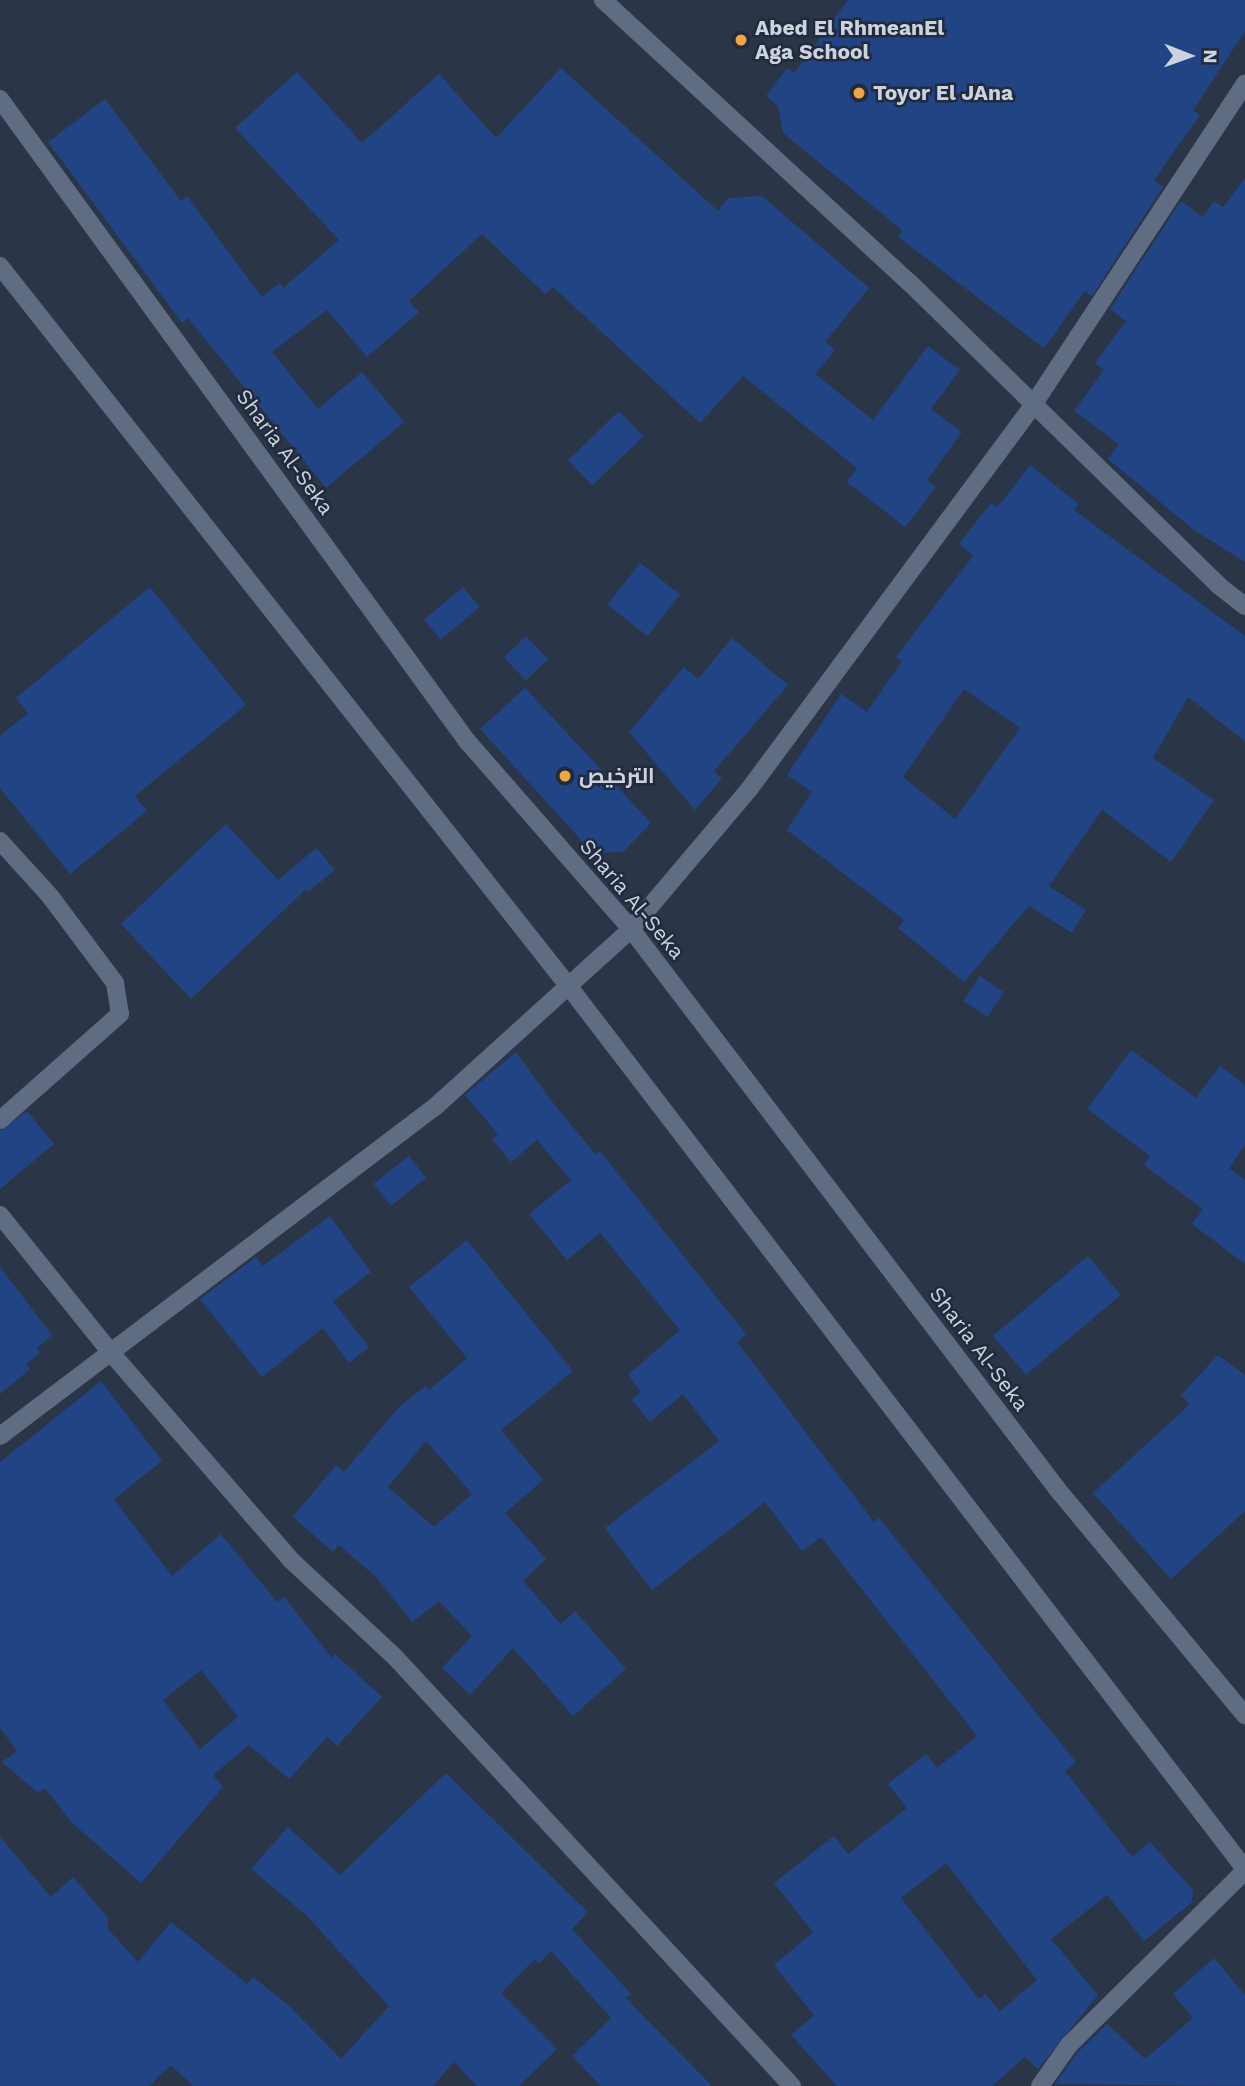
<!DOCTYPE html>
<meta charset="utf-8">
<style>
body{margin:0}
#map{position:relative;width:1245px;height:2086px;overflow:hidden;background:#2b3548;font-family:"Work Sans",Cairo,sans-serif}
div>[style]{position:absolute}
.building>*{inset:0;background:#214485;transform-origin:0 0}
.minor>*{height:18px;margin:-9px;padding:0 9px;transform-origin:9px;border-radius:9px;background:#606c81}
.secondary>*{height:18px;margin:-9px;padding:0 9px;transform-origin:9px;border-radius:9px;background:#606c81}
.dots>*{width:19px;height:19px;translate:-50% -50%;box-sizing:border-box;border:4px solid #212b3d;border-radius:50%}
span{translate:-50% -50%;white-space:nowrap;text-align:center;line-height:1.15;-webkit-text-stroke:5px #212b3d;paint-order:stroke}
.poi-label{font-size:21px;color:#ccd3df;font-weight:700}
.left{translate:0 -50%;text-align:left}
.street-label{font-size:21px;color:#ccd3df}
.north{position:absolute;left:1154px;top:21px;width:70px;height:70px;-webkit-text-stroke:5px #212b3d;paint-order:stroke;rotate:91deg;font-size:19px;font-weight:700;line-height:28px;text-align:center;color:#ccd3df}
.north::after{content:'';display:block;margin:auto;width:24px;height:32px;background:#ccd3df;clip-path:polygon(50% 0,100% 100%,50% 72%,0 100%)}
</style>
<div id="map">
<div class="building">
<div style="clip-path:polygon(848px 0,1245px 0,1245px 31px,1193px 110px,1200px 115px,1154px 180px,1163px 187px,1092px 296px,1085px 291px,1044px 348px,898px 237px,902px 230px,783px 133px,778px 106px,766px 96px,787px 68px,794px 73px)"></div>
<div style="clip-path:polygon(561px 68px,718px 211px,728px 198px,762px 196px,869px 288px,825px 342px,835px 350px,815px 374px,873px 420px,928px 346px,960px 370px,931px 409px,962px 432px,927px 480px,936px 487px,905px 527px,847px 482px,857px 468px,743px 376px,700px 423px,553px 287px,545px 294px,482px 234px,409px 301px,419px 312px,367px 357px,327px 310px,272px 352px,318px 409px,362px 372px,404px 422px,326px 488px,188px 318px,182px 323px,48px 142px,105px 99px,181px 201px,187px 196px,262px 297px,280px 283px,283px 288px,339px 240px,235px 128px,297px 72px,362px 143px,439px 74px,496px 138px)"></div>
<div style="clip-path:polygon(1245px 178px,1245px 562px,1194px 530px,1108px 459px,1119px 444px,1074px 411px,1104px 370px,1095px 363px,1126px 321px,1110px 309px,1181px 201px,1203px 217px,1214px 201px,1223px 207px)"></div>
<div style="left:619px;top:411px;width:35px;height:71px;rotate:46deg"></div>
<div style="clip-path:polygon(evenodd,1030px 465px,1079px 504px,1074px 510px,1245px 636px,1245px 741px,1188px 697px,1153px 758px,1214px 800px,1171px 862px,1102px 810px,1049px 886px,1086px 910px,1072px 933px,1029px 906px,964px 982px,898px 928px,904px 920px,787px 830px,812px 792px,787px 775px,841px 694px,867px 712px,902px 661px,896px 657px,973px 556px,959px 544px,991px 503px,997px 508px,1030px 465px,964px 689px,1020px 728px,955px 819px,903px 777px,964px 689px)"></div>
<div style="left:640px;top:563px;width:51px;height:53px;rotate:38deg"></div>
<div style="clip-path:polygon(150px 587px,246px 705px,135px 796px,147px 811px,70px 874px,0 788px,0 736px,28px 713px,16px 698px)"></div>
<div style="left:463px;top:587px;width:26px;height:51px;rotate:50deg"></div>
<div style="left:526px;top:636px;width:32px;height:31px;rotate:46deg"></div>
<div style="clip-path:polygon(732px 638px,788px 685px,714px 771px,722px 778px,695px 810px,629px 732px,684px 667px,698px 679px)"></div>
<div style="clip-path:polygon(525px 688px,651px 823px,623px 852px,593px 853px,480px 729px)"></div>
<div style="clip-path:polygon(226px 824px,278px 880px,316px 848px,335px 870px,308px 892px,306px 889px,191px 999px,121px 924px)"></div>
<div style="left:980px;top:976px;width:29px;height:30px;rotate:34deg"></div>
<div style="clip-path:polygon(1131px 1050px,1196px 1098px,1220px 1066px,1245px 1085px,1245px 1145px,1229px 1168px,1245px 1180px,1245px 1264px,1192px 1224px,1203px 1209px,1144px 1165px,1150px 1156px,1087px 1109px)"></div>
<div style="clip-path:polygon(evenodd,516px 1052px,551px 1100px,595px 1154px,600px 1151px,746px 1334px,737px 1342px,874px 1522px,879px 1518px,1076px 1762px,1065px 1771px,1132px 1857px,1150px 1842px,1193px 1890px,1192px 1902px,1144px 1941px,1107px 1895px,1051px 1939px,1098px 1995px,1038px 2069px,1025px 2057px,992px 2086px,837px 2086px,791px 2035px,814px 2015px,774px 1965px,813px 1932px,774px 1883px,834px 1836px,848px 1854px,907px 1808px,888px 1784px,926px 1754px,937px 1768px,977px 1736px,821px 1537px,802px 1551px,765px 1502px,652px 1590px,605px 1528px,719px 1441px,683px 1394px,650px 1422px,632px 1400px,641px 1392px,628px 1375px,680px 1330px,600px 1233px,567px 1260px,529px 1214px,571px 1180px,537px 1140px,511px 1162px,492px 1139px,498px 1134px,465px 1095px,516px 1052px,946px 1863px,1037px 1980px,1000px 2011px,985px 1994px,979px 1999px,901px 1898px,946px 1863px)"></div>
<div style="clip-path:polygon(27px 1111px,54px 1144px,0 1189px,0 1131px)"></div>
<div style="left:409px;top:1156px;width:28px;height:45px;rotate:52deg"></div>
<div style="clip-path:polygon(330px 1216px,371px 1272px,333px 1301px,369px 1347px,349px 1363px,323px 1328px,262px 1377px,200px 1299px,256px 1257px,263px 1266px)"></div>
<div style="clip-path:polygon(evenodd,467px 1240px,573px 1371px,501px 1430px,543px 1480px,505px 1513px,546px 1559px,523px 1581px,561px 1624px,575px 1611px,626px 1669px,573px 1716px,513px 1648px,470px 1695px,442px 1668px,472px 1636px,439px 1601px,412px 1622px,376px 1577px,339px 1545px,333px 1552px,293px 1517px,336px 1465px,344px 1472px,400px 1406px,426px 1386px,429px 1390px,467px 1358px,409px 1287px,467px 1240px,426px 1441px,472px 1494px,434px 1527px,388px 1487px,426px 1441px)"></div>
<div style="left:1088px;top:1256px;width:51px;height:124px;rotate:50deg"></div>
<div style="clip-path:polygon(0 1267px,52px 1335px,37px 1348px,40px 1353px,26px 1364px,30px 1369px,0 1394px)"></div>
<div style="clip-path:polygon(1218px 1355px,1245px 1375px,1245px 1511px,1171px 1579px,1093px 1493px,1186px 1408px,1189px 1403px,1181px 1395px)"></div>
<div style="clip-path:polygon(evenodd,101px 1381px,162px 1461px,114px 1499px,172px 1576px,221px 1534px,277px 1602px,284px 1597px,332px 1658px,335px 1654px,382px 1697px,337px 1746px,327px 1737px,289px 1779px,249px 1745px,213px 1775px,223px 1787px,141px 1883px,71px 1822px,45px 1788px,38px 1793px,2px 1762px,17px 1751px,0 1728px,0 1462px,101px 1381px,201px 1670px,238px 1717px,200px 1749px,163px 1700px,201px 1670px)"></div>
<div style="clip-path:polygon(446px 1773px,588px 1912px,572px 1929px,631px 1994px,626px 1998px,712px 2086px,601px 2086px,572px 2056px,611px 2018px,551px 1951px,539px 1963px,535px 1959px,501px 1993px,557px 2049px,519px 2086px,477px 2086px,454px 2062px,433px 2086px,193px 2086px,171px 2065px,149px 2086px,0 2086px,0 1837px,51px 1897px,73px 1877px,108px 1918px,108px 1929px,138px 1962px,171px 1922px,247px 1984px,253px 1977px,288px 2005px,341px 2059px,389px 2006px,306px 1915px,251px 1869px,288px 1827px,340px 1875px)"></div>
<div style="clip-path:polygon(1214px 1958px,1245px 1995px,1245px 2086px,1055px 2084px,1078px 2052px,1107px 2024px,1145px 2059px,1193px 2018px,1173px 1994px)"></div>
</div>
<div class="minor">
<div style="left:603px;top:0;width:416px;rotate:42.7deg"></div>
<div style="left:909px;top:282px;width:433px;rotate:44.4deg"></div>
<div style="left:1218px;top:585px;width:34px;rotate:38deg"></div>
<div style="left:0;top:841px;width:74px;rotate:47.7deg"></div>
<div style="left:50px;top:896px;width:109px;rotate:53.2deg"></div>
<div style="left:115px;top:983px;width:31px;rotate:81deg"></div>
<div style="left:120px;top:1014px;width:160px;rotate:138.5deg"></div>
<div style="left:0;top:1215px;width:179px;rotate:51.1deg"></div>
<div style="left:112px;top:1354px;width:274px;rotate:49deg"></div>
<div style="left:292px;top:1561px;width:139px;rotate:43deg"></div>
<div style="left:394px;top:1656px;width:586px;rotate:47.21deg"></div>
<div style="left:0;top:1436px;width:547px;rotate:-37.12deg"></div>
<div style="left:436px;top:1106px;width:263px;rotate:-42.2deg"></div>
<div style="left:631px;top:929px;width:185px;rotate:-49.8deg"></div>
<div style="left:750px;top:788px;width:476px;rotate:-53.5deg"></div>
<div style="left:1033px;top:405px;width:385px;rotate:-56.6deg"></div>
<div style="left:1040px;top:2086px;width:50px;rotate:-54.7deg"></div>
<div style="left:1069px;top:2045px;width:247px;rotate:-44.7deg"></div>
</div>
<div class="secondary">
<div style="left:0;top:99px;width:794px;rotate:53.97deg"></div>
<div style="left:467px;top:741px;width:249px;rotate:48.9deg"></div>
<div style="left:631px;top:929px;width:705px;rotate:52.72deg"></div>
<div style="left:1058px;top:1490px;width:293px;rotate:50.3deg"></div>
<div style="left:0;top:266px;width:920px;rotate:51.71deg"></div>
<div style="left:570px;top:988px;width:1110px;rotate:52.54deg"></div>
</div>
<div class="dots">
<div style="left:741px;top:40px;background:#f0a63f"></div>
<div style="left:859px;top:93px;background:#f0a63f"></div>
<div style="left:565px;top:776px;background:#f0a63f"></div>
</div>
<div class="poi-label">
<span class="left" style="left:755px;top:40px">Abed El RhmeanEl<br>Aga School</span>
<span class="left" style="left:873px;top:93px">Toyor El JAna</span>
<span class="left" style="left:579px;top:776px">الترخيص</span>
</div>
<div class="street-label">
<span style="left:285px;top:452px;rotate:54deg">Sharia Al-Seka</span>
<span style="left:632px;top:899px;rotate:50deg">Sharia Al-Seka</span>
<span style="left:979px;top:1349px;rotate:53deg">Sharia Al-Seka</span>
</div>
<div class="north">N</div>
</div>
